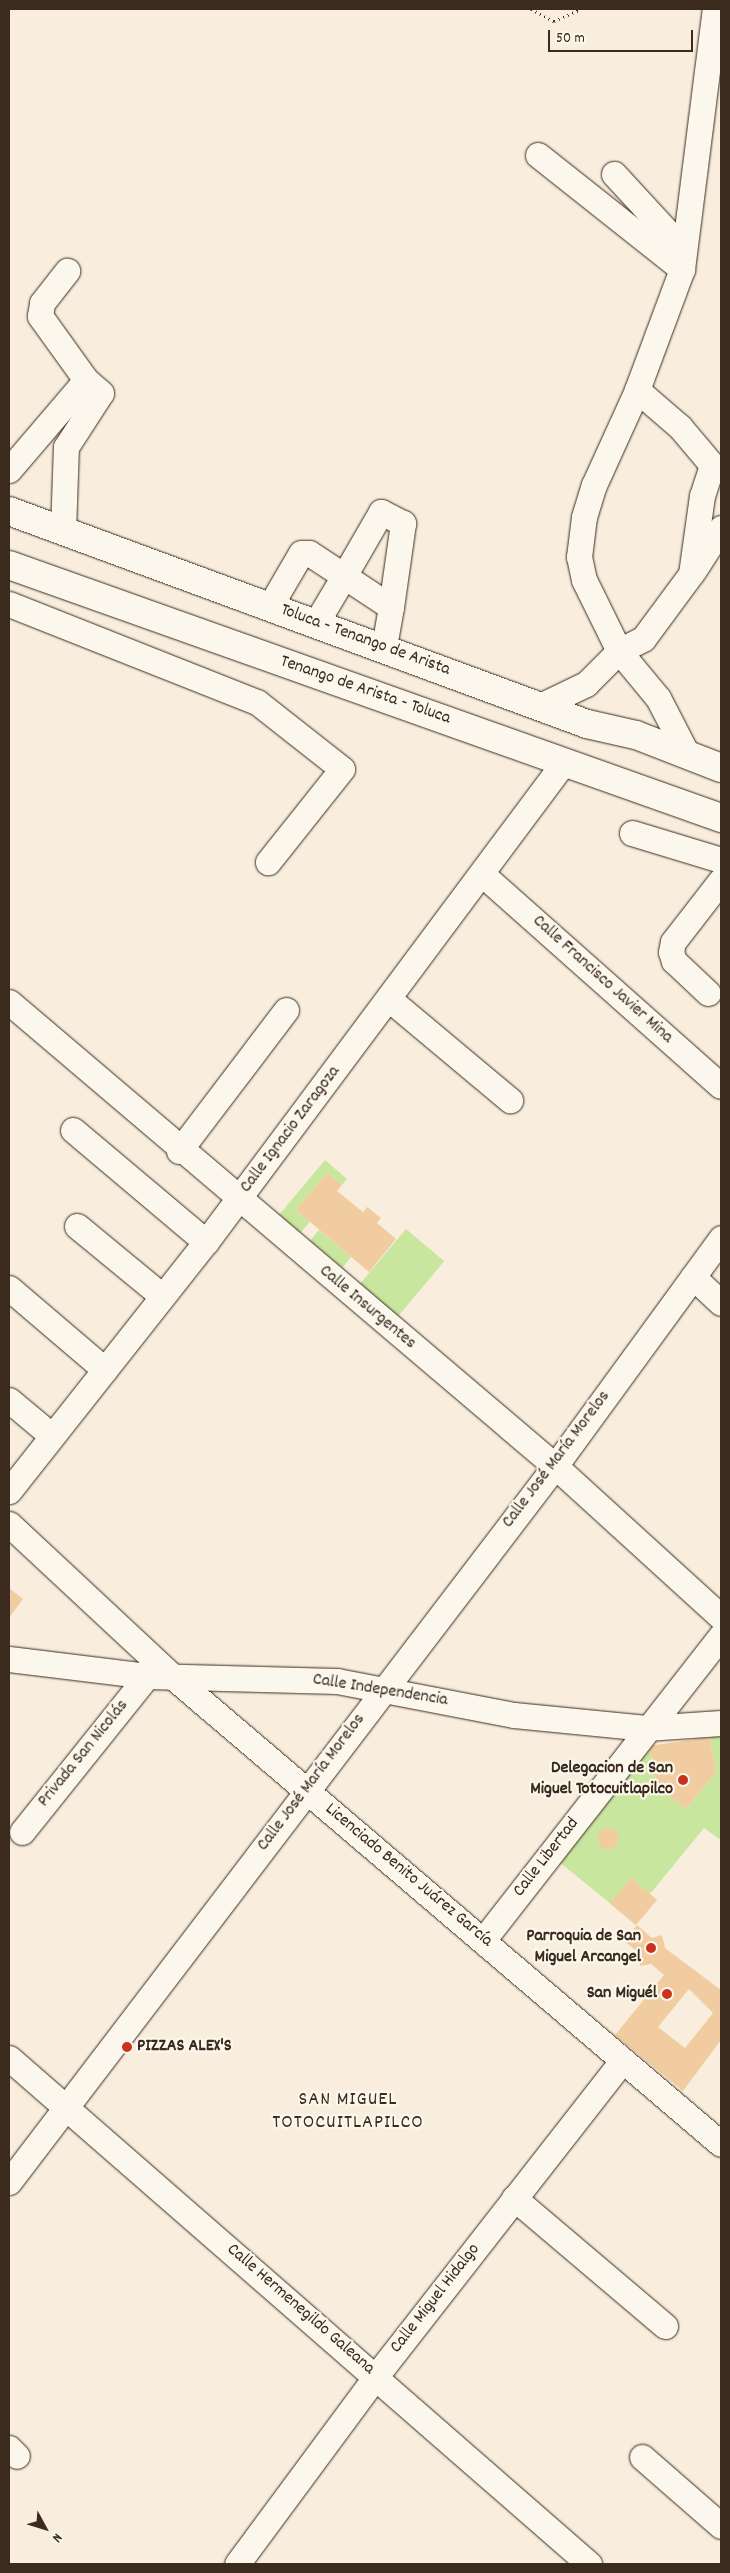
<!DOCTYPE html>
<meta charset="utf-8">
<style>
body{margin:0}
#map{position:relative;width:730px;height:2573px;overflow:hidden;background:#f9eedd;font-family:Dekko,sans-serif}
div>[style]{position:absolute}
.green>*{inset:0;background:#c8e69e;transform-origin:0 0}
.building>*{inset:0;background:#f1cca1;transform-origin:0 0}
.path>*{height:3px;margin-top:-1.5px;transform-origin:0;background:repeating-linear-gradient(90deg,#3b2a1e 0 1px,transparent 0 5px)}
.roads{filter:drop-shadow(0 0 1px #3b2a1e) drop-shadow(0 0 1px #3b2a1e)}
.minor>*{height:25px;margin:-12.5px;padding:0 12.5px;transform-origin:12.5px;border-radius:12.5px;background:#fbf7ec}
.highway>*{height:28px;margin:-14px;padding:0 14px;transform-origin:14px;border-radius:14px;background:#fbf7ec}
.dots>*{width:14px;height:14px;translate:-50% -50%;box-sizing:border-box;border:2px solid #fbf7ec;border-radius:50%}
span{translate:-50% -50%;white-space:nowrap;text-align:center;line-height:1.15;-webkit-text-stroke:4.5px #fbf7ec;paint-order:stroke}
.street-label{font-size:18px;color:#3b2a1e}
.poi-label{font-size:18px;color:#3b2a1e;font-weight:700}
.right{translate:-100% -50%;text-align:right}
.left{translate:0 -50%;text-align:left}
.quarter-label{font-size:20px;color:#3b2a1e;letter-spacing:1px}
.frame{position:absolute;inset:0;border:10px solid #3b2a1e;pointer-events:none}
.north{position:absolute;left:20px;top:2503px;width:50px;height:50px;-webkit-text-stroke:4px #fbf7ec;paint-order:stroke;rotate:129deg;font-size:14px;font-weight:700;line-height:20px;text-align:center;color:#3b2a1e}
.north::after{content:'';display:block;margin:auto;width:18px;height:22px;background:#3b2a1e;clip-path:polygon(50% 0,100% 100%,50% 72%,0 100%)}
.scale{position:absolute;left:548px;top:30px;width:145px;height:22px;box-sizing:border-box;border:2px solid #3b2a1e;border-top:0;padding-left:6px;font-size:15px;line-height:18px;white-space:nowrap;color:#3b2a1e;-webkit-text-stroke:4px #fbf7ec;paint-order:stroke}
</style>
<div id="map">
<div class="green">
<div style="clip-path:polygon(325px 1160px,347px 1179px,342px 1185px,327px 1173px,296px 1210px,310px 1222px,300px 1233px,279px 1215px)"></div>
<div style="left:406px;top:1229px;width:50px;height:72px;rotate:40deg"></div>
<div style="left:319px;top:1230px;width:42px;height:14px;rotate:40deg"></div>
<div style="clip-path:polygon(721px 1735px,721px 1840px,704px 1828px,650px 1894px,631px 1879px,611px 1904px,558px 1861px,649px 1746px,658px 1788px,686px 1809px,716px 1772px,710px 1737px)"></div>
</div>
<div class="building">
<div style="clip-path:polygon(327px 1173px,342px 1185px,337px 1191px,363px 1212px,367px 1207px,381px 1218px,377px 1223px,396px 1239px,369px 1272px,296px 1210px)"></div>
<div style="clip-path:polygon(9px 1588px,23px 1599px,9px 1618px)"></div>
<div style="clip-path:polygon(710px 1737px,716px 1772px,686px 1809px,658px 1788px,649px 1746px)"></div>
<div style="clip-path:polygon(604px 1827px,616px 1830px,620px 1840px,613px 1849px,601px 1848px,597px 1836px)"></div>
<div style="left:631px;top:1878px;width:34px;height:33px;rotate:40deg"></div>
<div style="clip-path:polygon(evenodd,637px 1925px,652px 1938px,662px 1935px,665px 1948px,721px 1990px,721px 2040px,683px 2091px,615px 2035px,664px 1975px,651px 1964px,640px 1966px,639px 1953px,624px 1941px,637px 1925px,689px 1989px,713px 2013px,685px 2048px,658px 2027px,689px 1989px)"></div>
</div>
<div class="path">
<div style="left:531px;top:9px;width:26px;rotate:28deg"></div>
<div style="left:554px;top:21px;width:30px;rotate:-24deg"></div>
</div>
<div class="roads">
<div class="minor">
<div style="left:538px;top:155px;width:184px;rotate:38.4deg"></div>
<div style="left:614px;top:174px;width:103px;rotate:47.4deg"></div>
<div style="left:9px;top:470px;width:118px;rotate:-49.5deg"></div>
<div style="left:86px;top:380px;width:79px;rotate:-125.7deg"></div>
<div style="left:40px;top:316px;width:13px;rotate:-81deg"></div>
<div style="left:42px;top:303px;width:41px;rotate:-52deg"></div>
<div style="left:63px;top:531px;width:84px;rotate:-88deg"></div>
<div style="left:66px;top:447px;width:64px;rotate:-57.1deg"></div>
<div style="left:101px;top:393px;width:20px;rotate:-139deg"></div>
<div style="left:694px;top:570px;width:50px;rotate:-57.3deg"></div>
<div style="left:9px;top:604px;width:267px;rotate:21.6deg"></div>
<div style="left:257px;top:702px;width:108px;rotate:38.2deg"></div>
<div style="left:342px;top:769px;width:119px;rotate:128.5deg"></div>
<div style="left:270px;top:606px;width:61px;rotate:-59.7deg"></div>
<div style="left:301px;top:553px;width:8px"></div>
<div style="left:309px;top:553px;width:42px;rotate:33.3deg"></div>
<div style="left:344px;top:576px;width:74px;rotate:-60deg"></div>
<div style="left:381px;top:512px;width:25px;rotate:27deg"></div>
<div style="left:403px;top:523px;width:85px;rotate:98.1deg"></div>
<div style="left:316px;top:623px;width:55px;rotate:-59.2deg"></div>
<div style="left:344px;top:576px;width:56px;rotate:33.4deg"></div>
<div style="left:391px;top:607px;width:40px;rotate:100deg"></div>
<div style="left:542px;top:705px;width:49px;rotate:-25.5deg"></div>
<div style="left:586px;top:684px;width:47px;rotate:-45deg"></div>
<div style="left:619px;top:651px;width:27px;rotate:-27deg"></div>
<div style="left:643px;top:639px;width:81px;rotate:-53.6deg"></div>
<div style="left:691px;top:574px;width:79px;rotate:-82deg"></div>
<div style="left:702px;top:496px;width:33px;rotate:-72deg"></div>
<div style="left:712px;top:465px;width:50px;rotate:-130.1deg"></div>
<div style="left:680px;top:427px;width:57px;rotate:-139.3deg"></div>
<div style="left:688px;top:756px;width:65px;rotate:-117.3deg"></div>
<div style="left:658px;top:698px;width:61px;rotate:-129.7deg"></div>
<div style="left:619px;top:651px;width:79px;rotate:-116.2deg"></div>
<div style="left:584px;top:580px;width:24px;rotate:-102deg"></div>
<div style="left:579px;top:557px;width:40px;rotate:-82.9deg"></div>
<div style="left:584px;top:517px;width:34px;rotate:-73deg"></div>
<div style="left:594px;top:485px;width:104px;rotate:-65.6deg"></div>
<div style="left:637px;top:390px;width:129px;rotate:-69.6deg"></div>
<div style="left:682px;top:269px;width:262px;rotate:-82.8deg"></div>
<div style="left:632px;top:833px;width:93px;rotate:16.9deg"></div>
<div style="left:482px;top:874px;width:319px;rotate:41.6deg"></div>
<div style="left:708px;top:993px;width:47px;rotate:-136.7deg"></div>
<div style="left:674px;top:961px;width:9px;rotate:-108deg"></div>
<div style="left:671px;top:952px;width:10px;rotate:-79deg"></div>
<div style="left:673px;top:942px;width:78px;rotate:-52.3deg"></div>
<div style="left:389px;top:999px;width:158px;rotate:39.9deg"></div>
<div style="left:9px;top:1002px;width:717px;rotate:40.36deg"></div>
<div style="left:555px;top:1466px;width:224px;rotate:42.3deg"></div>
<div style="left:73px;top:1130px;width:174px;rotate:40.1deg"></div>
<div style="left:179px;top:1151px;width:177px;rotate:-52.8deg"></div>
<div style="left:77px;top:1226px;width:110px;rotate:39.5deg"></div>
<div style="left:693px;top:1277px;width:38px;rotate:43deg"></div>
<div style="left:9px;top:1288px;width:126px;rotate:40.5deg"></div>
<div style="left:9px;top:1400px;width:56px;rotate:39.9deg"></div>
<div style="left:9px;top:1491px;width:318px;rotate:-51.7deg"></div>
<div style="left:206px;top:1242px;width:599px;rotate:-53.28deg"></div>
<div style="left:9px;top:1524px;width:223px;rotate:43deg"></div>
<div style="left:172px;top:1676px;width:721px;rotate:40.45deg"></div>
<div style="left:9px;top:1659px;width:139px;rotate:7deg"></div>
<div style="left:147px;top:1676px;width:190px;rotate:1.5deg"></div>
<div style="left:337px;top:1681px;width:180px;rotate:10.9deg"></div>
<div style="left:514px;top:1715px;width:133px;rotate:5.6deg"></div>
<div style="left:646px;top:1728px;width:75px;rotate:-3.8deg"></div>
<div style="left:22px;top:1832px;width:200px;rotate:-51.3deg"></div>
<div style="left:484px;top:1939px;width:385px;rotate:-52deg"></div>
<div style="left:9px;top:2058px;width:770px;rotate:41.1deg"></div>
<div style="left:9px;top:2182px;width:900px;rotate:-52.67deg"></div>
<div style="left:555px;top:1466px;width:282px;rotate:-53.9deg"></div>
<div style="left:514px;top:2198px;width:198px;rotate:40.3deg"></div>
<div style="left:9px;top:2448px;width:11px;rotate:45deg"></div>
<div style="left:642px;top:2457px;width:105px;rotate:41.1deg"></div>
<div style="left:237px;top:2564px;width:234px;rotate:-53.5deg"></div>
<div style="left:376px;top:2376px;width:400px;rotate:-52deg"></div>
</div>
<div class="highway">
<div style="left:9px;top:511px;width:616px;rotate:20.23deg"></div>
<div style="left:587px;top:724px;width:50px;rotate:12.7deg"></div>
<div style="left:636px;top:735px;width:91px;rotate:21.2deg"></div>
<div style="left:9px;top:565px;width:756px;rotate:19.56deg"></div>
</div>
</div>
<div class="dots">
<div style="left:683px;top:1780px;background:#c8321e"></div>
<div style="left:651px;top:1948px;background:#c8321e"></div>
<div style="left:667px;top:1994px;background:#c8321e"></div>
<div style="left:127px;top:2047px;background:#c8321e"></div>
</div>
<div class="street-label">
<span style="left:365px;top:641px;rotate:20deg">Toluca - Tenango de Arista</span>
<span style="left:365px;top:691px;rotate:19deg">Tenango de Arista - Toluca</span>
<span style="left:602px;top:980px;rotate:42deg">Calle Francisco Javier Mina</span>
<span style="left:291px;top:1130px;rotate:-53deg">Calle Ignacio Zaragoza</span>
<span style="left:367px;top:1308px;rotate:40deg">Calle Insurgentes</span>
<span style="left:557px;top:1460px;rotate:-53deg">Calle José María Morelos</span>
<span style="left:380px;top:1691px;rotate:9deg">Calle Independencia</span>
<span style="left:84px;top:1754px;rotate:-51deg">Privada San Nicolás</span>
<span style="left:312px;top:1783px;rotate:-53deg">Calle José María Morelos</span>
<span style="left:547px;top:1858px;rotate:-52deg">Calle Libertad</span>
<span style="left:408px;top:1876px;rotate:40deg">Licenciado Benito Juárez García</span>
<span style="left:436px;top:2299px;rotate:-52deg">Calle Miguel Hidalgo</span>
<span style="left:300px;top:2310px;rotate:41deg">Calle Hermenegildo Galeana</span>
</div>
<div class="poi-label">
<span class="right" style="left:673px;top:1780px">Delegacion de San<br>Miguel Totocuitlapilco</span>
<span class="right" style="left:641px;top:1948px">Parroquia de San<br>Miguel Arcangel</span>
<span class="right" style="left:657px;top:1994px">San Miguél</span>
<span class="left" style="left:137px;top:2047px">PIZZAS ALEX'S</span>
</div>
<div class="quarter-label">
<span style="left:348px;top:2112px">SAN MIGUEL<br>TOTOCUITLAPILCO</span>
</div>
<div class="frame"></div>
<div class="north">N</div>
<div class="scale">50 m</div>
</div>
